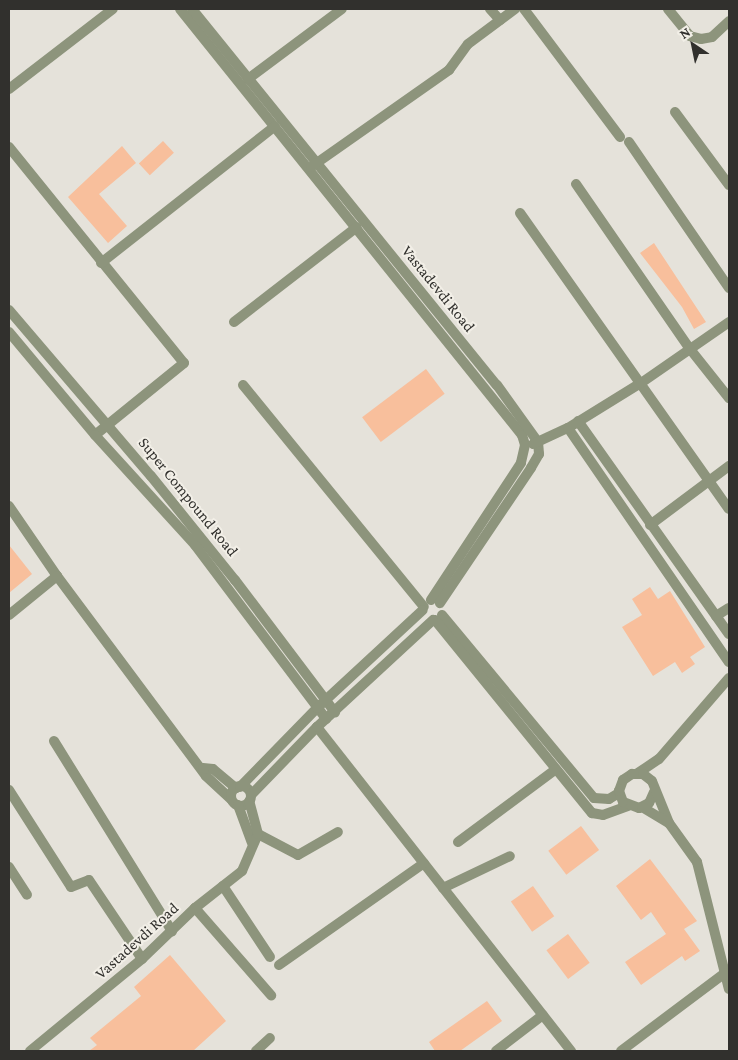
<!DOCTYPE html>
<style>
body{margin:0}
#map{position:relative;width:738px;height:1060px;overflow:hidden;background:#e5e2da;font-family:"Crimson Pro",serif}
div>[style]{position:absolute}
.building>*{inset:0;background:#f8bf9c;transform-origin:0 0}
.minor>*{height:10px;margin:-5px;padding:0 5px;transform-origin:5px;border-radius:5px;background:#8d947c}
.minor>.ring{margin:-5px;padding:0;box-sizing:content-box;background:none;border:10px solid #8d947c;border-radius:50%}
span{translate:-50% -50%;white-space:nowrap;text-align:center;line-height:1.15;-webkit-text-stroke:4px #f2efe7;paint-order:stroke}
.street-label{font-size:16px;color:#31302d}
.frame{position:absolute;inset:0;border:10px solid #31302d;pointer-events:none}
.north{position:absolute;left:668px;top:20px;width:50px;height:50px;-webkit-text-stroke:4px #f2efe7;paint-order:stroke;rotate:326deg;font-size:14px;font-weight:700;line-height:20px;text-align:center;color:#31302d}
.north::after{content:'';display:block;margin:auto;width:18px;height:22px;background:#31302d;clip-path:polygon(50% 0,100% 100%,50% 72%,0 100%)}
</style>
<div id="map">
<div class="building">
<div style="left:163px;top:141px;width:16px;height:33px;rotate:47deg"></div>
<div style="clip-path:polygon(122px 146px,136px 163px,99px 194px,127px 226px,108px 243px,68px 197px)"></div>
<div style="clip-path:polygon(654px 243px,706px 322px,694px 329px,682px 307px,640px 253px)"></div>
<div style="left:426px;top:369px;width:31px;height:80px;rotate:53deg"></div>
<div style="clip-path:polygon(9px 545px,32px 574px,9px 593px)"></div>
<div style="clip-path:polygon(650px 587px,658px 599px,670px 591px,705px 647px,690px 657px,695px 664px,682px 673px,675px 662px,653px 676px,622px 627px,642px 615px,632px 599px)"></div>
<div style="left:581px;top:826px;width:30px;height:41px;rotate:53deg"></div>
<div style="clip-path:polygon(650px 859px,697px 921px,684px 929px,700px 951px,685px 961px,682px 956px,641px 985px,625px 962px,666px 934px,651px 912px,641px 920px,616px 886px)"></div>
<div style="left:533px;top:886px;width:37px;height:27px;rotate:55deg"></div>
<div style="left:568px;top:934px;width:36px;height:27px;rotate:53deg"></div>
<div style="clip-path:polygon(170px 955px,226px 1021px,193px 1051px,89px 1051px,97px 1045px,90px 1038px,141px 996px,134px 987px)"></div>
<div style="clip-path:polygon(487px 1001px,502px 1021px,460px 1051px,435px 1051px,429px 1042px)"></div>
</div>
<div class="minor">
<div style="left:180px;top:9px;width:546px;rotate:51.24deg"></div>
<div style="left:522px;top:435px;width:10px;rotate:73deg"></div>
<div style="left:525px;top:445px;width:18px;rotate:103deg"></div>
<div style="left:521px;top:463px;width:164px;rotate:123.3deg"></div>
<div style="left:192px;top:9px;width:484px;rotate:51deg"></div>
<div style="left:497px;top:385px;width:70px;rotate:54.3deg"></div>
<div style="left:538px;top:442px;width:12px;rotate:85deg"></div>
<div style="left:539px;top:454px;width:16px;rotate:120deg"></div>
<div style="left:531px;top:468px;width:163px;rotate:124deg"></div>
<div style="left:490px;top:9px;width:15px;rotate:48deg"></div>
<div style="left:524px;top:9px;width:160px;rotate:53.1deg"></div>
<div style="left:668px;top:9px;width:35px;rotate:51deg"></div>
<div style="left:690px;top:36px;width:11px;rotate:15deg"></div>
<div style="left:701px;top:39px;width:11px;rotate:-10deg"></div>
<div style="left:712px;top:37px;width:23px;rotate:-43deg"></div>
<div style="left:248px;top:79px;width:117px;rotate:-36.7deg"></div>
<div style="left:9px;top:89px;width:131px;rotate:-37.6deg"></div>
<div style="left:675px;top:112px;width:91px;rotate:53.5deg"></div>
<div style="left:629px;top:142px;width:177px;rotate:55.6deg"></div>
<div style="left:9px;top:147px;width:278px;rotate:51deg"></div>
<div style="left:184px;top:363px;width:114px;rotate:141deg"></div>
<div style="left:311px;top:167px;width:169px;rotate:-35.1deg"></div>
<div style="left:449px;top:70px;width:32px;rotate:-54deg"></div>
<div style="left:468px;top:44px;width:59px;rotate:-36.7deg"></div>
<div style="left:576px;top:184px;width:201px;rotate:55.4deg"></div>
<div style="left:690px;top:349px;width:63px;rotate:51.5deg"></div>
<div style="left:520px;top:213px;width:362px;rotate:54.8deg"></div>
<div style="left:101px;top:263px;width:221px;rotate:-38.2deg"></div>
<div style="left:9px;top:310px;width:218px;rotate:49.5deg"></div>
<div style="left:151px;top:476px;width:134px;rotate:51.1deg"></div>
<div style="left:235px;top:580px;width:166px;rotate:52.9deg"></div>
<div style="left:234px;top:322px;width:155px;rotate:-37.7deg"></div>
<div style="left:9px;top:332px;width:134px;rotate:50.1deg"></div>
<div style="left:95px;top:435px;width:149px;rotate:47.7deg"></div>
<div style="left:195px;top:545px;width:218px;rotate:53deg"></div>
<div style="left:243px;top:385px;width:286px;rotate:50.8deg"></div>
<div style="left:578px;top:421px;width:261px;rotate:54.7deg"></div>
<div style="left:568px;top:428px;width:284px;rotate:55.5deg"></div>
<div style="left:533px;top:444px;width:38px;rotate:-25deg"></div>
<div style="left:568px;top:428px;width:86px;rotate:-31.7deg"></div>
<div style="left:641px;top:383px;width:107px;rotate:-34.7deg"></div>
<div style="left:9px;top:506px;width:85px;rotate:55.6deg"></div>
<div style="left:57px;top:576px;width:249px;rotate:53.3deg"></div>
<div style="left:206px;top:776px;width:34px;rotate:43deg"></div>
<div style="left:650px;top:525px;width:99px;rotate:-36.8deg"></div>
<div style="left:9px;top:615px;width:62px;rotate:-39.1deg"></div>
<div style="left:442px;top:615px;width:238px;rotate:50.3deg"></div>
<div style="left:594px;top:798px;width:15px;rotate:4deg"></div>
<div style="left:609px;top:799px;width:12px;rotate:-31deg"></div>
<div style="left:716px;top:616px;width:15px;rotate:-32deg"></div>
<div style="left:435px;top:620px;width:249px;rotate:50.9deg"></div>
<div style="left:592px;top:813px;width:11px;rotate:10deg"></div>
<div style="left:603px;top:815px;width:27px;rotate:-20deg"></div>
<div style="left:317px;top:727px;width:412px;rotate:51.9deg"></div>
<div style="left:54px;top:741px;width:224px;rotate:58.2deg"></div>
<div style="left:203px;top:768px;width:10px;rotate:6deg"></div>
<div style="left:213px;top:769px;width:30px;rotate:40deg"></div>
<div style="left:638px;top:773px;width:25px;rotate:-34deg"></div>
<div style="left:659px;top:759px;width:107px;rotate:-49.2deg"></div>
<div class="ring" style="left:231px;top:786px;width:10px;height:10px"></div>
<div style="left:240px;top:787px;width:110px;rotate:-45.7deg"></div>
<div style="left:317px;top:708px;width:144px;rotate:-42.8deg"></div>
<div style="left:9px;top:790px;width:115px;rotate:57.4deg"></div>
<div style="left:71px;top:887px;width:19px;rotate:-21deg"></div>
<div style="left:89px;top:880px;width:95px;rotate:56.1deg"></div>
<div style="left:654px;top:792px;width:12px;rotate:114deg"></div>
<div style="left:649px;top:803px;width:11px;rotate:153deg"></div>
<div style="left:639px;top:808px;width:17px;rotate:-159deg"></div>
<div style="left:623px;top:802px;width:12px;rotate:-110deg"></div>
<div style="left:619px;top:791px;width:12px;rotate:-70deg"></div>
<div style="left:623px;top:780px;width:11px;rotate:-34deg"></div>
<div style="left:632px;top:774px;width:11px"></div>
<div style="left:643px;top:774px;width:11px;rotate:38deg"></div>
<div style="left:652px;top:781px;width:45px;rotate:68deg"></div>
<div style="left:669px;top:823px;width:48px;rotate:54.3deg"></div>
<div style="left:697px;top:862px;width:131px;rotate:75.9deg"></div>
<div style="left:251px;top:795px;width:95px;rotate:-45.9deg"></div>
<div style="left:317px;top:727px;width:158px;rotate:-42.7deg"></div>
<div style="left:238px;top:805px;width:40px;rotate:69.8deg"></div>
<div style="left:642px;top:807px;width:31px;rotate:31deg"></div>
<div style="left:258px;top:834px;width:45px;rotate:27.7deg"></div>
<div style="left:298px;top:855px;width:46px;rotate:-29.9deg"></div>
<div style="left:458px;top:842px;width:121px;rotate:-36.6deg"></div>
<div style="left:9px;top:867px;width:33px;rotate:57deg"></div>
<div style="left:223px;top:886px;width:85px;rotate:56.5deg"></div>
<div style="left:443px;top:888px;width:74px;rotate:-25.5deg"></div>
<div style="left:195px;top:908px;width:116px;rotate:48.9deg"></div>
<div style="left:279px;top:965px;width:177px;rotate:-35.1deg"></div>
<div style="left:30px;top:1051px;width:145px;rotate:-39.4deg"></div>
<div style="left:142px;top:959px;width:74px;rotate:-43.9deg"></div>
<div style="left:195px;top:908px;width:60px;rotate:-38.2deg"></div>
<div style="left:242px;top:871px;width:40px;rotate:-66.6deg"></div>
<div style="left:258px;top:834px;width:34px;rotate:-105deg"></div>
<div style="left:256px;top:1051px;width:19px;rotate:-43deg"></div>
<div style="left:496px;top:1051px;width:59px;rotate:-37.5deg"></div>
<div style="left:621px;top:1051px;width:130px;rotate:-36.9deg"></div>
</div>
<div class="street-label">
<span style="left:438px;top:289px;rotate:51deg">Vastadevdi Road</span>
<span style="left:188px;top:497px;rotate:51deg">Super Compound Road</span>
<span style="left:137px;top:941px;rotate:-42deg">Vastadevdi Road</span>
</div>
<div class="frame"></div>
<div class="north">N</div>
</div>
